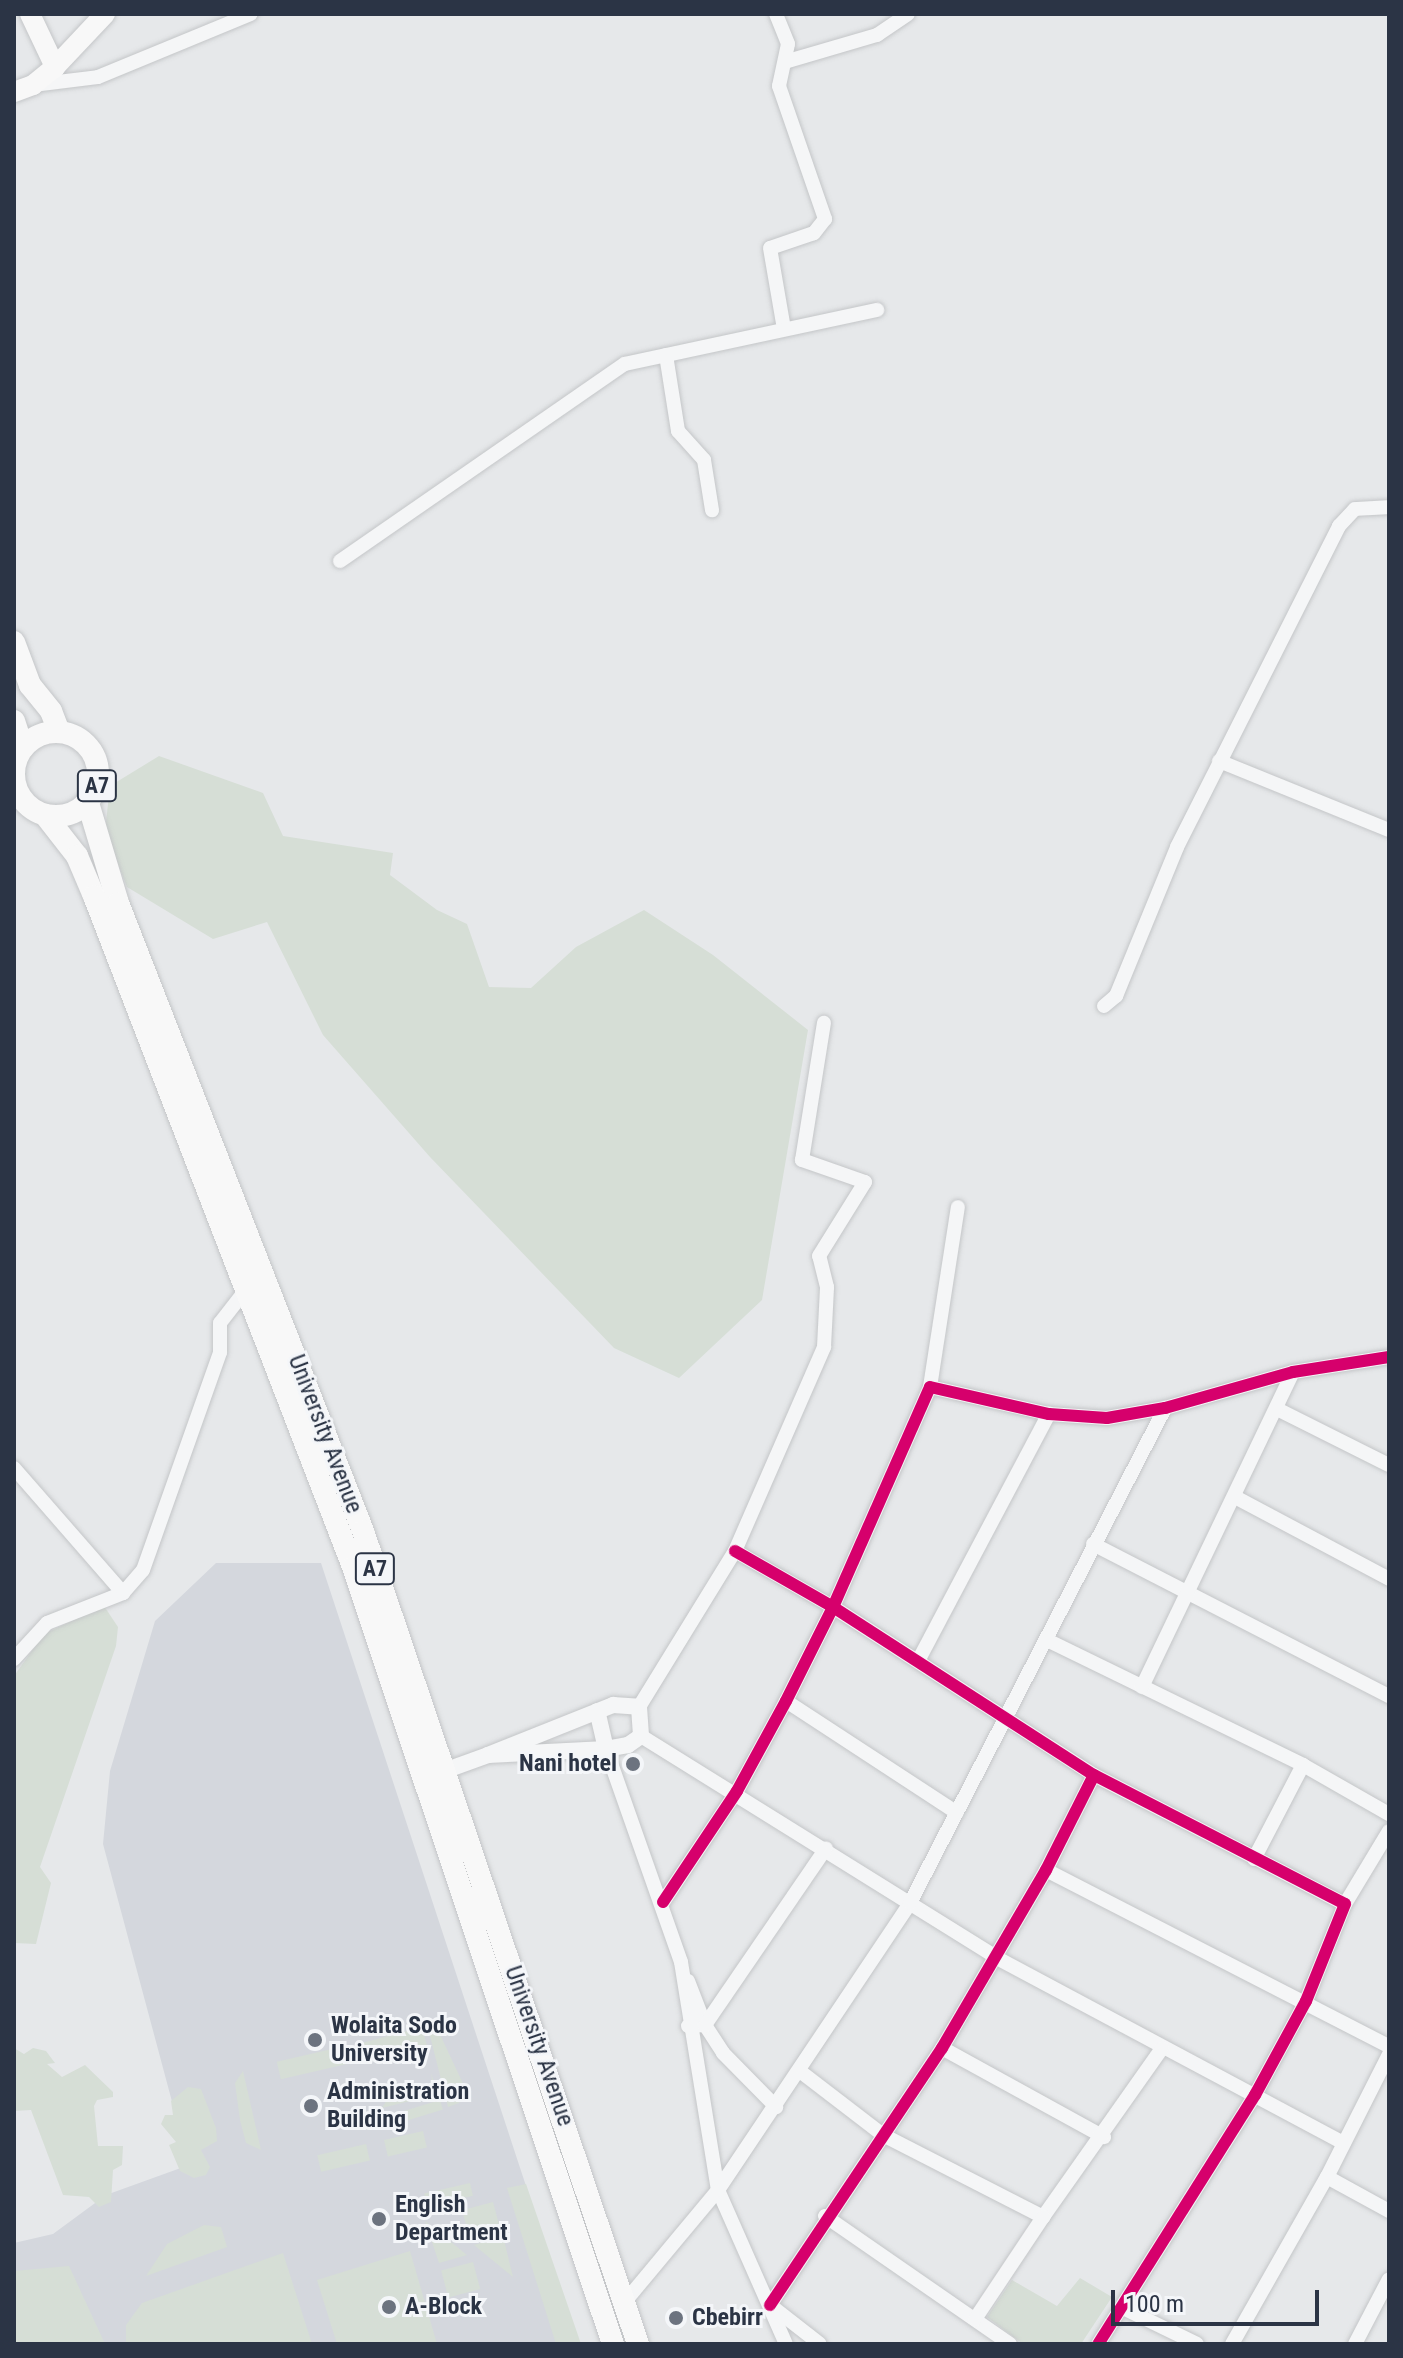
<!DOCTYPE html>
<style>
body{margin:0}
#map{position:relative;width:1403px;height:2358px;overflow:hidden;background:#e6e8ea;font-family:"Roboto Condensed",sans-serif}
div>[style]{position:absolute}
.built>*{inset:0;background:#d4d7dd}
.green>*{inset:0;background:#d6ded6;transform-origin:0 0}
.roads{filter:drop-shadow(0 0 2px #c4c6c8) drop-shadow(0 0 2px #c4c6c8)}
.minor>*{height:14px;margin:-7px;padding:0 7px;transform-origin:7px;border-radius:7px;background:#f5f6f7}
.tertiary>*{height:16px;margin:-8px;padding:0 8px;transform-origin:8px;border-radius:8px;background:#f5f6f7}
.secondary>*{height:20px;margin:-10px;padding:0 10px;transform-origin:10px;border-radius:10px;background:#f8f8f8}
.primary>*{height:22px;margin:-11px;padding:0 11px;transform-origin:11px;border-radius:11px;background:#f8f8f8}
.trunk>*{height:22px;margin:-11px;padding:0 11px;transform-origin:11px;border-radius:11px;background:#f8f8f8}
.trunk>.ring{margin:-11px;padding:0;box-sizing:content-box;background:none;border:22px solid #f8f8f8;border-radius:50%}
.cycleway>*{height:12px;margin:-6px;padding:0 6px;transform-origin:6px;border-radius:6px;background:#d6006c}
.dots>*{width:22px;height:22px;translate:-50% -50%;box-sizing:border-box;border:4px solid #f4f6f9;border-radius:50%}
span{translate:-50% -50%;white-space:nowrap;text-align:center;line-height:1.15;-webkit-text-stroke:6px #f4f6f9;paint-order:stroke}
.shield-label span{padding:2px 6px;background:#f4f6f9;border:2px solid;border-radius:6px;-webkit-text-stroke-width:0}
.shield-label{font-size:22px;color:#2b3445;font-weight:700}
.street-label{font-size:24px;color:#2b3445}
.poi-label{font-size:24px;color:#2b3445;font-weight:700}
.right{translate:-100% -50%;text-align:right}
.left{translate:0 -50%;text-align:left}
.frame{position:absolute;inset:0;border:16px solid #2b3445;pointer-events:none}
.scale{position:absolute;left:1111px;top:2290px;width:208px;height:36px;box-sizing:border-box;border:4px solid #2b3445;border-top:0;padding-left:10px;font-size:24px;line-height:28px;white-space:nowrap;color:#2b3445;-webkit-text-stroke:6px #f4f6f9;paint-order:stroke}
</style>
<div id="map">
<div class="built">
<div style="clip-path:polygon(216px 1563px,321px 1563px,578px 2344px,14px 2344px,14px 2243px,53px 2234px,106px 2195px,189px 2165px,103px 1844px,110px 1771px,155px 1621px)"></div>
</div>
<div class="green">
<div style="clip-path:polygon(159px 756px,263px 793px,283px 836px,393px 853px,390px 875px,437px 910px,467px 924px,489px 987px,531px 988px,576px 947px,644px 910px,713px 955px,808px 1030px,762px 1300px,679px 1378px,614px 1348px,430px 1157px,323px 1035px,267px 922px,213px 939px,127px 887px,105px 831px,110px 786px)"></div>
<div style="clip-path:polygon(104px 1606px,118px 1627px,116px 1646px,40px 1867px,51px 1883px,36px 1944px,14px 1943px,14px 1676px,44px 1634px)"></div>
<div style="clip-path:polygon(436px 2026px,466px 2090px,459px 2103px,448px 2107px,428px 2028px)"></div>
<div style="left:422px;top:2027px;width:20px;height:67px;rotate:75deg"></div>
<div style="left:345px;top:2046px;width:18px;height:70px;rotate:77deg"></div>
<div style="clip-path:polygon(14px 2048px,24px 2054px,33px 2048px,46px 2051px,55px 2063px,47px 2064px,62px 2077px,85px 2065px,113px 2092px,113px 2097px,97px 2100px,94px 2106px,98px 2146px,123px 2146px,122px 2165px,113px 2170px,111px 2202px,99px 2207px,89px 2197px,63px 2195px,31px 2110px,14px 2111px)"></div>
<div style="clip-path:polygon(243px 2071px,261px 2150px,246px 2143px,240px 2120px,235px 2083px)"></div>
<div style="clip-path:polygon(431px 2073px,438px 2094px,382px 2108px,388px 2098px,433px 2087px)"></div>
<div style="clip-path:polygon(188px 2087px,201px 2089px,216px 2128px,217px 2141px,201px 2150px,210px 2167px,206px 2175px,194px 2178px,180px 2171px,169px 2145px,176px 2142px,161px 2124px,165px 2115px,173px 2115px,171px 2101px)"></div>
<div style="left:440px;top:2100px;width:10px;height:67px;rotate:73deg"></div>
<div style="left:423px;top:2131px;width:17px;height:40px;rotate:77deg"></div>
<div style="left:366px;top:2144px;width:17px;height:50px;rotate:77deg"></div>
<div style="left:470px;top:2183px;width:13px;height:47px;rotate:77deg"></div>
<div style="clip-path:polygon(526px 2184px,581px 2344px,556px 2344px,507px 2188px)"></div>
<div style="left:493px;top:2202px;width:27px;height:32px;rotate:75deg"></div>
<div style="clip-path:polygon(425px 2221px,467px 2255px,439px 2263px)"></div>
<div style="clip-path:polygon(204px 2225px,221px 2227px,227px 2247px,146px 2276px,167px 2244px)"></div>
<div style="clip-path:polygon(503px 2236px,513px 2277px,474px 2245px)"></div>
<div style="clip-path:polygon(410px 2251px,437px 2344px,337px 2344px,317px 2280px)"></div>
<div style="clip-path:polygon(283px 2253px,312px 2344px,126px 2344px,126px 2325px,142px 2303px)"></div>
<div style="left:473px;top:2262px;width:28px;height:33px;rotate:75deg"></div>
<div style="clip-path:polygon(69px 2266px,105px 2344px,14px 2344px,14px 2271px)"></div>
<div style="clip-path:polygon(1080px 2278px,1112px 2297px,1081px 2344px,1023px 2344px,987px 2317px,1012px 2280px,1057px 2306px)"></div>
</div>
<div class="roads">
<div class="minor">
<div style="left:776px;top:14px;width:32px;rotate:68deg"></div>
<div style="left:788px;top:44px;width:43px;rotate:102.1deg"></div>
<div style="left:779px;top:86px;width:141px;rotate:70.9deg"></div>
<div style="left:825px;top:219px;width:18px;rotate:128deg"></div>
<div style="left:814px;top:233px;width:46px;rotate:161.2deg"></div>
<div style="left:770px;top:248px;width:82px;rotate:80.2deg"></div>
<div style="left:788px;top:61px;width:93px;rotate:-16.3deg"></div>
<div style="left:877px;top:35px;width:37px;rotate:-34deg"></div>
<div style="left:33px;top:85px;width:65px;rotate:-7deg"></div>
<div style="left:98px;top:77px;width:165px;rotate:-22.4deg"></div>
<div style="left:666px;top:355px;width:77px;rotate:81deg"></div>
<div style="left:678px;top:431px;width:39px;rotate:48deg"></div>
<div style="left:704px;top:460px;width:51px;rotate:80.9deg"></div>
<div style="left:340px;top:561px;width:346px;rotate:-34.7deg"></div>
<div style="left:625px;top:364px;width:258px;rotate:-12.1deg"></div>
<div style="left:1219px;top:761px;width:183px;rotate:22.1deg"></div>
<div style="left:1104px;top:1006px;width:16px;rotate:-40deg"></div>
<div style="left:1116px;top:996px;width:161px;rotate:-67.7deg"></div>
<div style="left:1177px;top:847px;width:360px;rotate:-63.2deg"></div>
<div style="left:1339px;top:526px;width:23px;rotate:-47deg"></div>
<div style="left:1355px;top:509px;width:34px;rotate:-3deg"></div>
<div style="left:930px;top:1387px;width:182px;rotate:-81.2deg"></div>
<div style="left:1277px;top:1409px;width:125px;rotate:26.6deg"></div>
<div style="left:14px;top:1468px;width:166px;rotate:48.9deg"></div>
<div style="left:1235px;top:1497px;width:174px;rotate:28deg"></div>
<div style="left:1093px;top:1544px;width:333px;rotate:27.2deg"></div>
<div style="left:735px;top:1551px;width:113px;rotate:29.7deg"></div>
<div style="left:833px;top:1607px;width:310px;rotate:32.8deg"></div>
<div style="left:1094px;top:1775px;width:282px;rotate:27.2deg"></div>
<div style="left:1345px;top:1904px;width:105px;rotate:111.9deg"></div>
<div style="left:1306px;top:2001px;width:107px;rotate:118.5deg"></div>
<div style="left:1255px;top:2095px;width:294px;rotate:122.2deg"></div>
<div style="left:1049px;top:1641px;width:283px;rotate:26deg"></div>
<div style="left:1303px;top:1765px;width:99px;rotate:29.7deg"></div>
<div style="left:14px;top:1659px;width:49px;rotate:-47.5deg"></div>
<div style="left:47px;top:1623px;width:82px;rotate:-21.5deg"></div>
<div style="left:123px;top:1593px;width:30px;rotate:-49deg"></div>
<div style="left:143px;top:1570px;width:231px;rotate:-70.5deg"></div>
<div style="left:220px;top:1352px;width:29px;rotate:-90deg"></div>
<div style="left:220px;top:1323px;width:46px;rotate:-52.1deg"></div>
<div style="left:918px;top:1661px;width:280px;rotate:-62.1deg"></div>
<div style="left:1142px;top:1687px;width:349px;rotate:-64.4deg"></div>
<div style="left:786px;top:1701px;width:204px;rotate:33.2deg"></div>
<div style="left:639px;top:1707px;width:183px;rotate:-58.4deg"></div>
<div style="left:735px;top:1551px;width:223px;rotate:-66.4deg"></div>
<div style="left:824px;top:1347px;width:60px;rotate:-87.1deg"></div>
<div style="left:827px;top:1287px;width:32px;rotate:-104deg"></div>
<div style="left:819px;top:1256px;width:87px;rotate:-58.1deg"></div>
<div style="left:865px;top:1182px;width:67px;rotate:-160.8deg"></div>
<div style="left:802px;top:1160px;width:139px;rotate:-80.9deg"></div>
<div style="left:641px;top:1736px;width:420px;rotate:31.9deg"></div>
<div style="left:997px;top:1958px;width:393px;rotate:28.1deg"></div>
<div style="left:606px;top:1749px;width:226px;rotate:70.6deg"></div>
<div style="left:681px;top:1962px;width:231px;rotate:80.8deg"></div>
<div style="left:718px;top:2190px;width:168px;rotate:66.2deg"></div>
<div style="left:1254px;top:1859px;width:106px;rotate:-62.5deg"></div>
<div style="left:1046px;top:1870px;width:386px;rotate:27.2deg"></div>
<div style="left:663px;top:1902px;width:133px;rotate:-56.3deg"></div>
<div style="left:737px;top:1791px;width:102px;rotate:-61.4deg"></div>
<div style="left:786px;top:1701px;width:105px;rotate:-63.4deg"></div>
<div style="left:833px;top:1607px;width:240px;rotate:-66.2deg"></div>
<div style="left:930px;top:1387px;width:122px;rotate:12.8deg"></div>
<div style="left:1049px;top:1414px;width:58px;rotate:3.9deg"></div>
<div style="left:1107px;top:1418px;width:59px;rotate:-9.8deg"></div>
<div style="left:1165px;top:1408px;width:133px;rotate:-15.7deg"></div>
<div style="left:1293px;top:1372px;width:97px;rotate:-8.9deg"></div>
<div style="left:1345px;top:1904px;width:85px;rotate:-58.9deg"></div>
<div style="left:688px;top:1981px;width:47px;rotate:68.9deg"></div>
<div style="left:705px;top:2025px;width:33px;rotate:57deg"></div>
<div style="left:723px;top:2053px;width:76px;rotate:45.5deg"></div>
<div style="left:688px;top:2026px;width:17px;rotate:-3deg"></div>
<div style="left:705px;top:2025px;width:214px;rotate:-55.6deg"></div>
<div style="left:942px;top:2048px;width:185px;rotate:28.8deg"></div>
<div style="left:801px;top:2072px;width:103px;rotate:37.5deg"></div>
<div style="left:883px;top:2135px;width:180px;rotate:27.1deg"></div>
<div style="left:1043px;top:2217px;width:207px;rotate:-54.8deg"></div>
<div style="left:1327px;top:2177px;width:71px;rotate:28.7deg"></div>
<div style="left:825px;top:2216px;width:225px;rotate:34.7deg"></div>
<div style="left:623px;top:2304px;width:148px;rotate:-50.2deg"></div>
<div style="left:718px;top:2190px;width:345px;rotate:-56.2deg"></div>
<div style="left:910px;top:1903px;width:557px;rotate:-62.74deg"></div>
<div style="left:770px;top:2305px;width:309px;rotate:-56.2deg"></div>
<div style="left:942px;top:2048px;width:206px;rotate:-59.7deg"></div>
<div style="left:1046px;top:1870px;width:106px;rotate:-63.2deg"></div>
<div style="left:770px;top:2305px;width:63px;rotate:38deg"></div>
<div style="left:1123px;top:2308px;width:82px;rotate:25.9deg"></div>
<div style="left:975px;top:2319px;width:123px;rotate:-56.3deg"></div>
<div style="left:1232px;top:2344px;width:192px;rotate:-60.4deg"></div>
<div style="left:1327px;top:2177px;width:138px;rotate:-63.2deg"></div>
<div style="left:1355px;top:2344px;width:73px;rotate:-62.4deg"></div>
</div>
<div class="tertiary">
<div style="left:488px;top:1755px;width:135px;rotate:-21.8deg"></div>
<div style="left:613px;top:1705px;width:26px;rotate:4deg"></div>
<div style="left:639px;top:1707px;width:29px;rotate:86deg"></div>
<div style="left:641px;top:1736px;width:16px;rotate:145deg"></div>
<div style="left:628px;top:1745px;width:22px;rotate:170deg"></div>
<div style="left:606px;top:1749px;width:39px;rotate:-103deg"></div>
<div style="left:444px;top:1771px;width:47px;rotate:-20deg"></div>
<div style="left:488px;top:1755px;width:118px;rotate:-2.9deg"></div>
</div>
<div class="secondary">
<div style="left:30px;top:14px;width:59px;rotate:64.7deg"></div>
<div style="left:14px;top:92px;width:20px;rotate:-20deg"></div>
<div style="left:33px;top:85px;width:28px;rotate:-39deg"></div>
<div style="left:55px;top:67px;width:73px;rotate:-46.7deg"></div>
</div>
<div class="primary">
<div style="left:14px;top:642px;width:46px;rotate:69.6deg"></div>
<div style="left:30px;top:685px;width:33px;rotate:51deg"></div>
<div style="left:51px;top:711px;width:22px;rotate:69deg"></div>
<div style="left:14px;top:721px;width:28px;rotate:72deg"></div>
</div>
<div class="trunk">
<div class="ring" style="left:14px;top:732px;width:62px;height:62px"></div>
<div style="left:88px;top:803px;width:104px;rotate:73.3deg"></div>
<div style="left:118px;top:903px;width:674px;rotate:68.69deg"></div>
<div style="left:363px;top:1531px;width:858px;rotate:71.31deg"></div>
<div style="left:45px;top:815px;width:52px;rotate:52deg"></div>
<div style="left:77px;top:856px;width:43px;rotate:67deg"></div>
<div style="left:94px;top:896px;width:719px;rotate:68.89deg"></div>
<div style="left:353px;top:1567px;width:819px;rotate:71.5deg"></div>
</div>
</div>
<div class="cycleway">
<div style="left:735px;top:1551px;width:113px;rotate:29.7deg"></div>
<div style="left:833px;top:1607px;width:310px;rotate:32.8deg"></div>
<div style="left:1094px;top:1775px;width:282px;rotate:27.2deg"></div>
<div style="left:1345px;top:1904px;width:105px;rotate:111.9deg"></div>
<div style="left:1306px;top:2001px;width:107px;rotate:118.5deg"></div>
<div style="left:1255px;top:2095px;width:294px;rotate:122.2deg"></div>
<div style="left:663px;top:1902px;width:133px;rotate:-56.3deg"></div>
<div style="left:737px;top:1791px;width:102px;rotate:-61.4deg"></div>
<div style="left:786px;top:1701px;width:105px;rotate:-63.4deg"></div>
<div style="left:833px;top:1607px;width:240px;rotate:-66.2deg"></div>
<div style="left:930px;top:1387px;width:122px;rotate:12.8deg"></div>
<div style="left:1049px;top:1414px;width:58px;rotate:3.9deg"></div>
<div style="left:1107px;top:1418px;width:59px;rotate:-9.8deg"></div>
<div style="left:1165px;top:1408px;width:133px;rotate:-15.7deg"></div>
<div style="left:1293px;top:1372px;width:97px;rotate:-8.9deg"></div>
<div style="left:770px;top:2305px;width:309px;rotate:-56.2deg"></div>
<div style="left:942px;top:2048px;width:206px;rotate:-59.7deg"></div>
<div style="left:1046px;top:1870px;width:106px;rotate:-63.2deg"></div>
</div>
<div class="dots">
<div style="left:633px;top:1764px;background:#6c737f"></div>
<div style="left:315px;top:2040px;background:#6c737f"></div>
<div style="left:311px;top:2106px;background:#6c737f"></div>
<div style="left:379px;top:2219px;background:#6c737f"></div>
<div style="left:389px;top:2307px;background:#6c737f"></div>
<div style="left:676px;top:2318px;background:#6c737f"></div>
</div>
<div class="shield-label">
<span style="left:97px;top:786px">A7</span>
<span style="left:375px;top:1569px">A7</span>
</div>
<div class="street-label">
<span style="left:325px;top:1434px;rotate:69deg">University Avenue</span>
<span style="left:539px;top:2046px;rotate:71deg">University Avenue</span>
</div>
<div class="poi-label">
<span class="right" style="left:617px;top:1764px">Nani hotel</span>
<span class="left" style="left:331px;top:2040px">Wolaita Sodo<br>University</span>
<span class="left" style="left:327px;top:2106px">Administration<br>Building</span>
<span class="left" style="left:395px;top:2219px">English<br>Department</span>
<span class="left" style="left:405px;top:2307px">A-Block</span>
<span class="left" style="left:692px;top:2318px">Cbebirr</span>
</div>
<div class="frame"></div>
<div class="scale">100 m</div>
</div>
